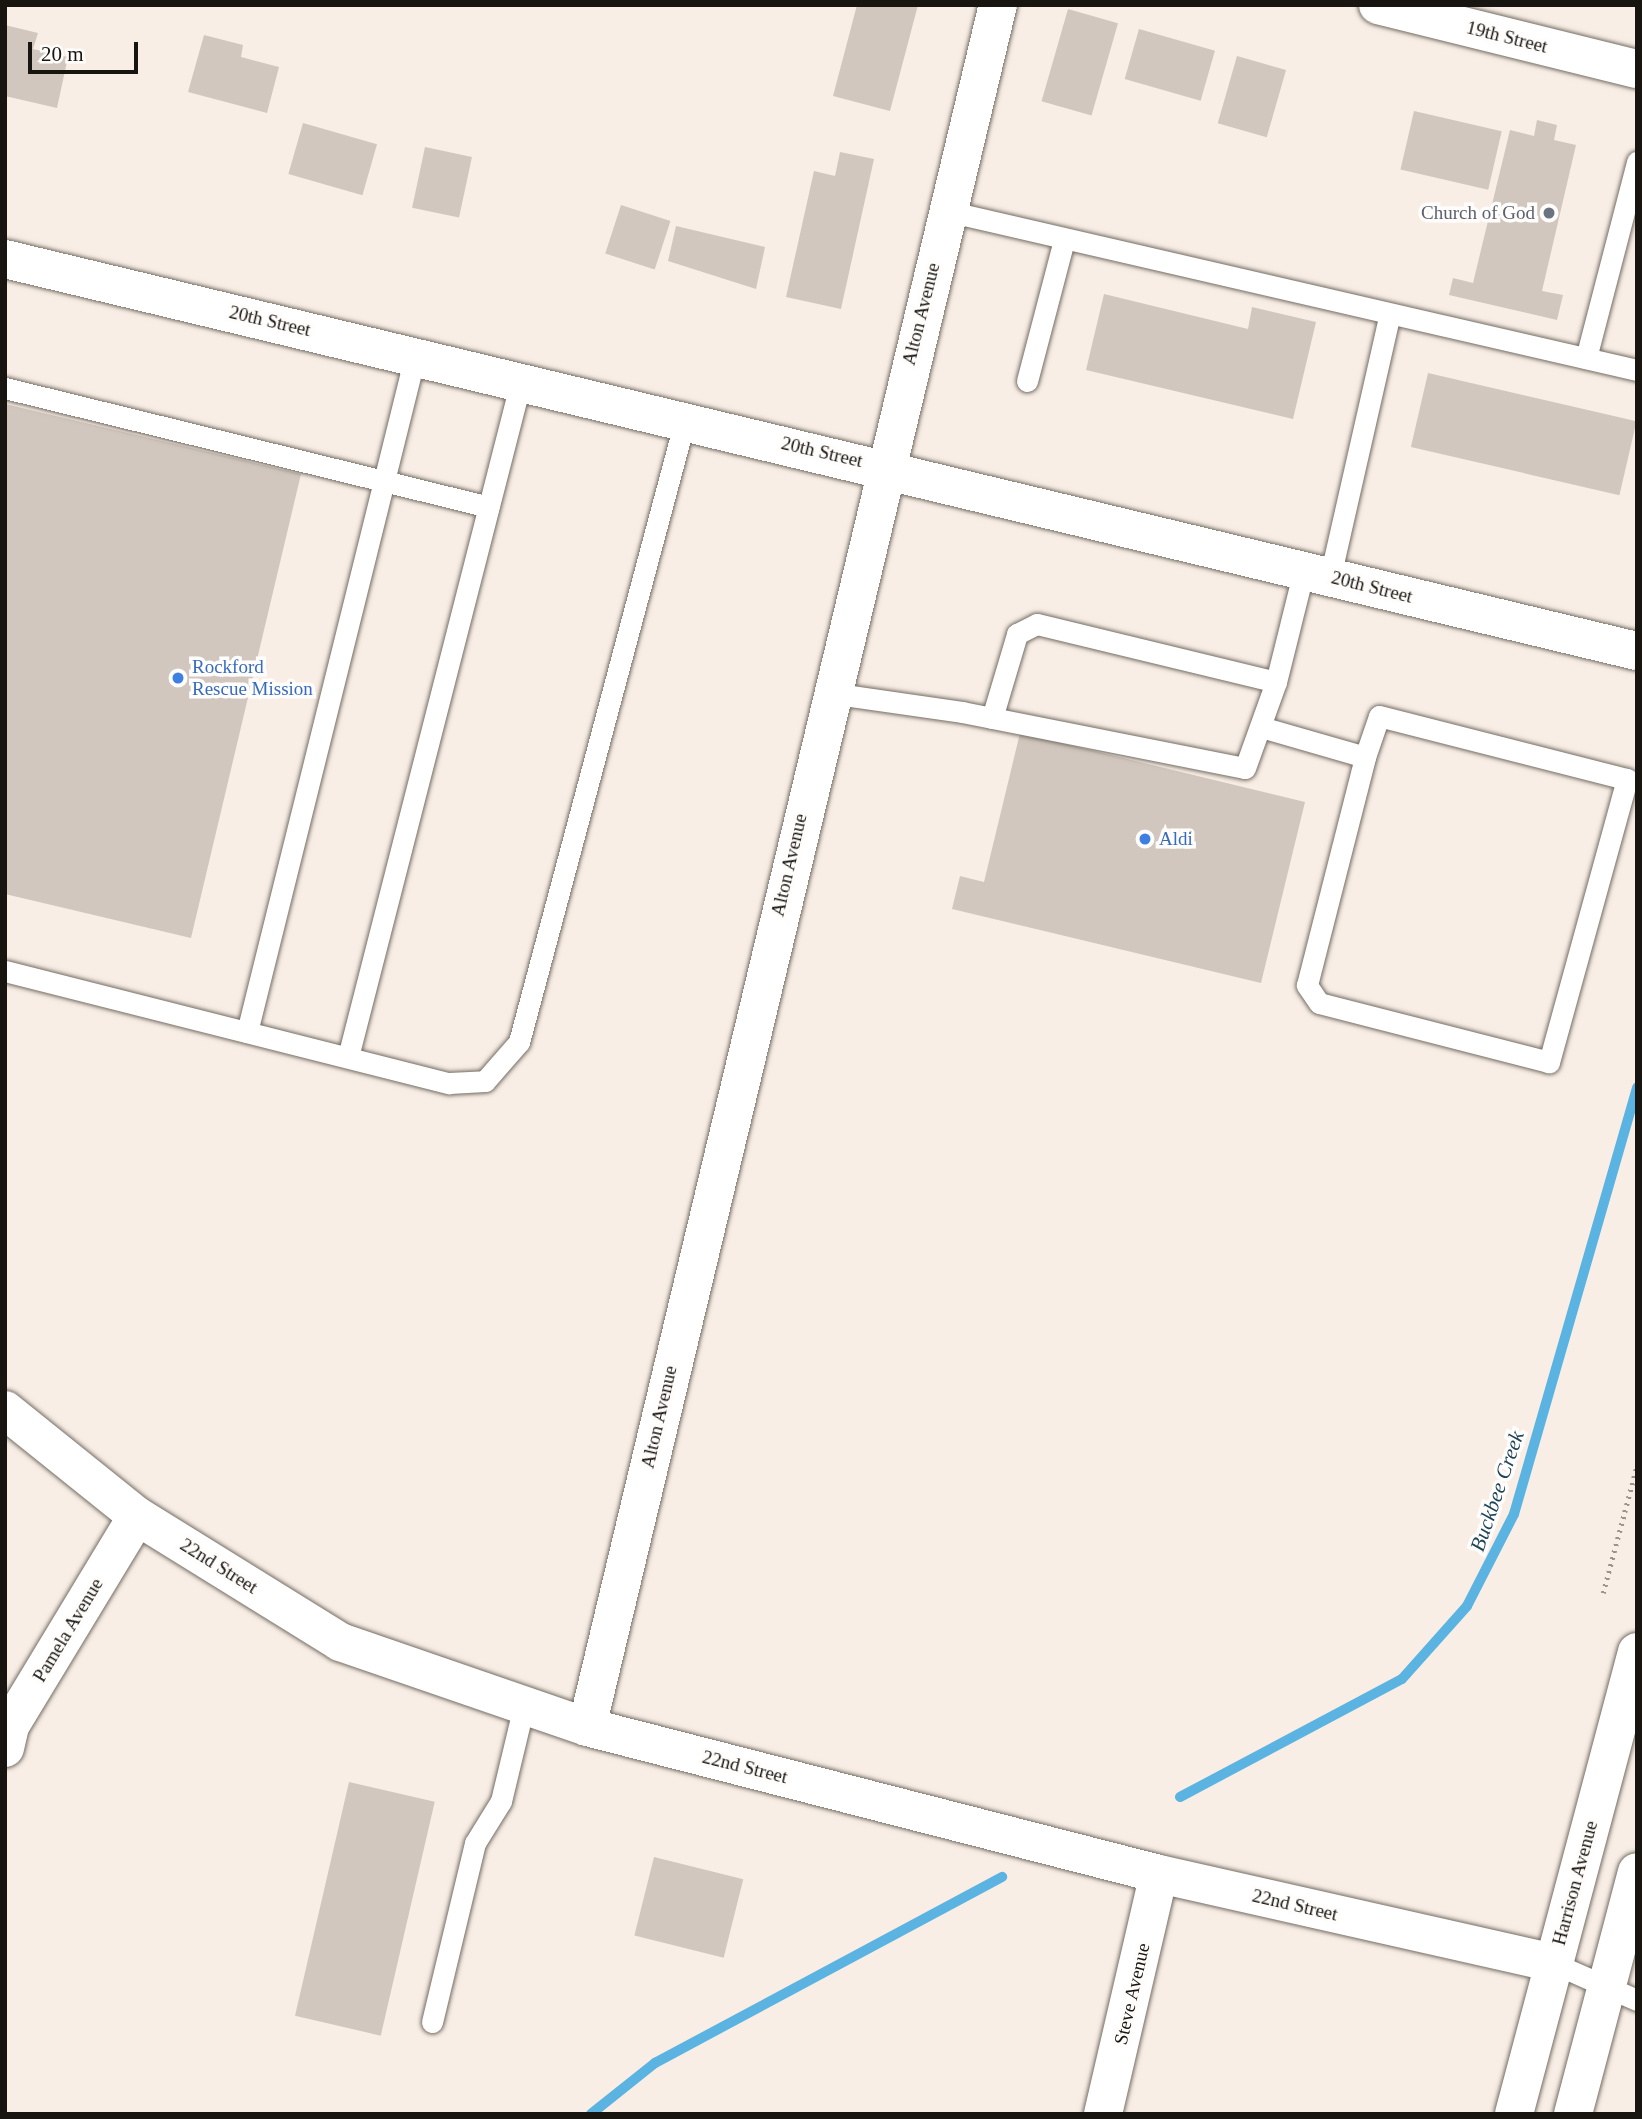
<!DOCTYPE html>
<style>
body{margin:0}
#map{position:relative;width:1642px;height:2119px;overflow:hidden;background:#f8eee5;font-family:Georgia,serif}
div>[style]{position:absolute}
.stream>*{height:10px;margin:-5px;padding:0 5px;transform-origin:5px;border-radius:5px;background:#5ab3e0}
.building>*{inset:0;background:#d1c7be;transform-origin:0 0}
.path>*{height:4.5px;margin-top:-2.25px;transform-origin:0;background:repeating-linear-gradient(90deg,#9a938c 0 2px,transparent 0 7px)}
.roads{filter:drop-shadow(0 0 2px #746c64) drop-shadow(0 0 2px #746c64)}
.lane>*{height:21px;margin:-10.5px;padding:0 10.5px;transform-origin:10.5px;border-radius:10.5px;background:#fff}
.street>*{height:38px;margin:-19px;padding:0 19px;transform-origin:19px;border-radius:19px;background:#fff}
.secondary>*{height:38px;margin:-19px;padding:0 19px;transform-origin:19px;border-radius:19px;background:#fff}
.primary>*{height:38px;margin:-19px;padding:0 19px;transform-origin:19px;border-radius:19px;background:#fff}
.dots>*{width:19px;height:19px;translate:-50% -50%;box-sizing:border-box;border:4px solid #fffdfb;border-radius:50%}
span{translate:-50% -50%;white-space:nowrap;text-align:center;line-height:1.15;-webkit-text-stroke:7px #fffdfb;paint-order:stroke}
.street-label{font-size:19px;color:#181511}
.worship-label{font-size:19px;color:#5b616d}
.right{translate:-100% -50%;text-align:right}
.shop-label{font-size:19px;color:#366cbe}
.left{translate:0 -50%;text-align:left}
.water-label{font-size:21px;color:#1e4458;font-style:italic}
.frame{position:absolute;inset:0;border:7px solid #181511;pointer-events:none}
.scale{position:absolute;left:28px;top:42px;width:110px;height:32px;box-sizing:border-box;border:4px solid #181511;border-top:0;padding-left:9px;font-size:21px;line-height:24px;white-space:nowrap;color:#181511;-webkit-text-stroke:5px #fffdfb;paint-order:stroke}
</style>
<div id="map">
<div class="stream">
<div style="left:1180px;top:1797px;width:251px;rotate:-28deg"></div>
<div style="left:1402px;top:1679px;width:98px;rotate:-48.3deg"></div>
<div style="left:1467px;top:1606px;width:103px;rotate:-62.9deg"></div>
<div style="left:1514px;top:1514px;width:444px;rotate:-73.9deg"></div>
<div style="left:591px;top:2114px;width:82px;rotate:-38.6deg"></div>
<div style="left:655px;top:2063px;width:394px;rotate:-28.2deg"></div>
</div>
<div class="building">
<div style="clip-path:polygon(857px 5px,918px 5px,890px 111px,833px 96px)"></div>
<div style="left:1068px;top:9px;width:52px;height:96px;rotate:16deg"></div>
<div style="clip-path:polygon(5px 25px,38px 33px,33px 49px,68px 57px,57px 108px,5px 96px)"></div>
<div style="left:1139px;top:29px;width:79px;height:52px;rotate:16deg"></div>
<div style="clip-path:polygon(204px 35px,243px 45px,241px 57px,279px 67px,267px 113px,188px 92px)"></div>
<div style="left:1237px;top:56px;width:51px;height:70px;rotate:16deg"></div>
<div style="left:1414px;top:111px;width:90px;height:60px;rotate:13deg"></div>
<div style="clip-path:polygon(1537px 120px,1557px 125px,1554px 140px,1576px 145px,1542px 291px,1563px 295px,1557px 320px,1449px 295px,1453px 278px,1473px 283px,1510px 130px,1534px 136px)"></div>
<div style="left:303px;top:123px;width:77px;height:53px;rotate:16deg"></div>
<div style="left:425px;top:147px;width:48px;height:62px;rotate:12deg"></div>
<div style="clip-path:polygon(840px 152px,874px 159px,841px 309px,786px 297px,814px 171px,835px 176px)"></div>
<div style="left:621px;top:205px;width:52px;height:51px;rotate:18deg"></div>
<div style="clip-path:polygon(676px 226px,765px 247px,756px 289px,668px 261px)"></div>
<div style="clip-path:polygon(1104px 294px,1248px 329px,1252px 307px,1316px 322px,1293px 419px,1086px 370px)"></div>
<div style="left:1428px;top:373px;width:214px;height:76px;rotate:13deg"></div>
<div style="clip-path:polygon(5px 404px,301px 474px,191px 938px,5px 894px)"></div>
<div style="clip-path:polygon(1020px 733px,1305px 802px,1261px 983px,952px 909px,960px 876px,984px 882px)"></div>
<div style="left:349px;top:1782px;width:88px;height:240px;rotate:13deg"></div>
<div style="left:654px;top:1857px;width:92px;height:81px;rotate:14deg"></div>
</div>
<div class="path">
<div style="left:1603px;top:1593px;width:132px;rotate:-75.1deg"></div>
</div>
<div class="roads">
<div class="lane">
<div style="left:947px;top:211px;width:708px;rotate:12.98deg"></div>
<div style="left:1586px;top:358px;width:203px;rotate:-75.4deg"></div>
<div style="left:1027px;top:381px;width:146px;rotate:-75.3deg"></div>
<div style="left:5px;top:388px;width:498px;rotate:13.8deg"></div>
<div style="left:1330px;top:577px;width:267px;rotate:-77.2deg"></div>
<div style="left:830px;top:693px;width:133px;rotate:8.2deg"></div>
<div style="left:962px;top:712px;width:288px;rotate:11.2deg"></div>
<div style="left:1245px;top:768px;width:91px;rotate:-70.2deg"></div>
<div style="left:1276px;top:682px;width:115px;rotate:-76deg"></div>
<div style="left:992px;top:718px;width:88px;rotate:-73.4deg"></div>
<div style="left:1017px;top:634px;width:22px;rotate:-27deg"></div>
<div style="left:1037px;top:624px;width:246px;rotate:13.6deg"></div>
<div style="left:1261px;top:727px;width:108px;rotate:16.1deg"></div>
<div style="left:1365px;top:757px;width:43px;rotate:-71.1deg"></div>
<div style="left:1379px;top:716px;width:256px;rotate:14.3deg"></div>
<div style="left:1627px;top:779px;width:294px;rotate:105.4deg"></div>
<div style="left:1549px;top:1062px;width:237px;rotate:-165.6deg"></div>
<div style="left:1319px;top:1003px;width:22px;rotate:-124deg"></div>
<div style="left:1307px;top:985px;width:235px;rotate:-75.7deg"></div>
<div style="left:5px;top:971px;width:458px;rotate:14.2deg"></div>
<div style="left:449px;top:1083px;width:36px;rotate:-3deg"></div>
<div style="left:485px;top:1081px;width:52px;rotate:-48.9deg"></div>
<div style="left:519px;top:1042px;width:644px;rotate:-75.06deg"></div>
<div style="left:247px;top:1032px;width:697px;rotate:-76.04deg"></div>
<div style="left:348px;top:1057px;width:698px;rotate:-75.65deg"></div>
<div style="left:1553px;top:1963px;width:92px;rotate:23.8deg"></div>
<div style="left:432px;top:2022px;width:184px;rotate:-76.5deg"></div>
<div style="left:475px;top:1843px;width:49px;rotate:-58.2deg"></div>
<div style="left:501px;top:1801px;width:99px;rotate:-76.5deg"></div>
</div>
<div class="street">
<div style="left:1378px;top:5px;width:267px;rotate:13.9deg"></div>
<div style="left:5px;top:1410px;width:169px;rotate:38.8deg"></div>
<div style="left:137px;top:1516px;width:239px;rotate:31.8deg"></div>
<div style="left:340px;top:1642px;width:261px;rotate:19deg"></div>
<div style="left:587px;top:1727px;width:591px;rotate:14.41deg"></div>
<div style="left:1159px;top:1874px;width:404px;rotate:12.7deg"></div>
<div style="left:587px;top:1727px;width:1770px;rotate:-76.58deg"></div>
<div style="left:5px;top:1748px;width:23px;rotate:-77deg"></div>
<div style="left:10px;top:1726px;width:245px;rotate:-58.8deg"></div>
<div style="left:1103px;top:2114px;width:246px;rotate:-76.9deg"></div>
</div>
<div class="secondary">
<div style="left:5px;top:259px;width:1678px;rotate:13.51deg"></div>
</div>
<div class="primary">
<div style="left:1514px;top:2114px;width:478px;rotate:-75.1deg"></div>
<div style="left:1573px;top:2114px;width:250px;rotate:-75.2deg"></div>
</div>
</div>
<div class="dots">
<div style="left:1549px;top:213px;background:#6b7280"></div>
<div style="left:178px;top:678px;background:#3f7fe0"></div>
<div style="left:1145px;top:839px;background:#3f7fe0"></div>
</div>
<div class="street-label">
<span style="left:1507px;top:37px;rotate:14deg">19th Street</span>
<span style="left:921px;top:314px;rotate:-76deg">Alton Avenue</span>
<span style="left:270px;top:321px;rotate:13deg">20th Street</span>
<span style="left:822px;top:452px;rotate:13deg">20th Street</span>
<span style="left:1372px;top:587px;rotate:14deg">20th Street</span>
<span style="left:789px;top:865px;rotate:-77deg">Alton Avenue</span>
<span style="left:659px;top:1417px;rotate:-77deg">Alton Avenue</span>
<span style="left:219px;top:1566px;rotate:32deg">22nd Street</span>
<span style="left:68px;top:1630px;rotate:-59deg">Pamela Avenue</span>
<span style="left:745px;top:1767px;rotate:14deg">22nd Street</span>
<span style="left:1575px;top:1883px;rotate:-75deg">Harrison Avenue</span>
<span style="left:1295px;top:1905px;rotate:13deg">22nd Street</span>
<span style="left:1132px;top:1994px;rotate:-77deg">Steve Avenue</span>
</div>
<div class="worship-label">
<span class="right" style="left:1535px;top:213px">Church of God</span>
</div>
<div class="shop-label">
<span class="left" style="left:192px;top:678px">Rockford<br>Rescue Mission</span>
<span class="left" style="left:1159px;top:839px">Aldi</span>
</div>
<div class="water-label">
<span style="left:1497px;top:1491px;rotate:-71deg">Buckbee Creek</span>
</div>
<div class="frame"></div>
<div class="scale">20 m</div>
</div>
